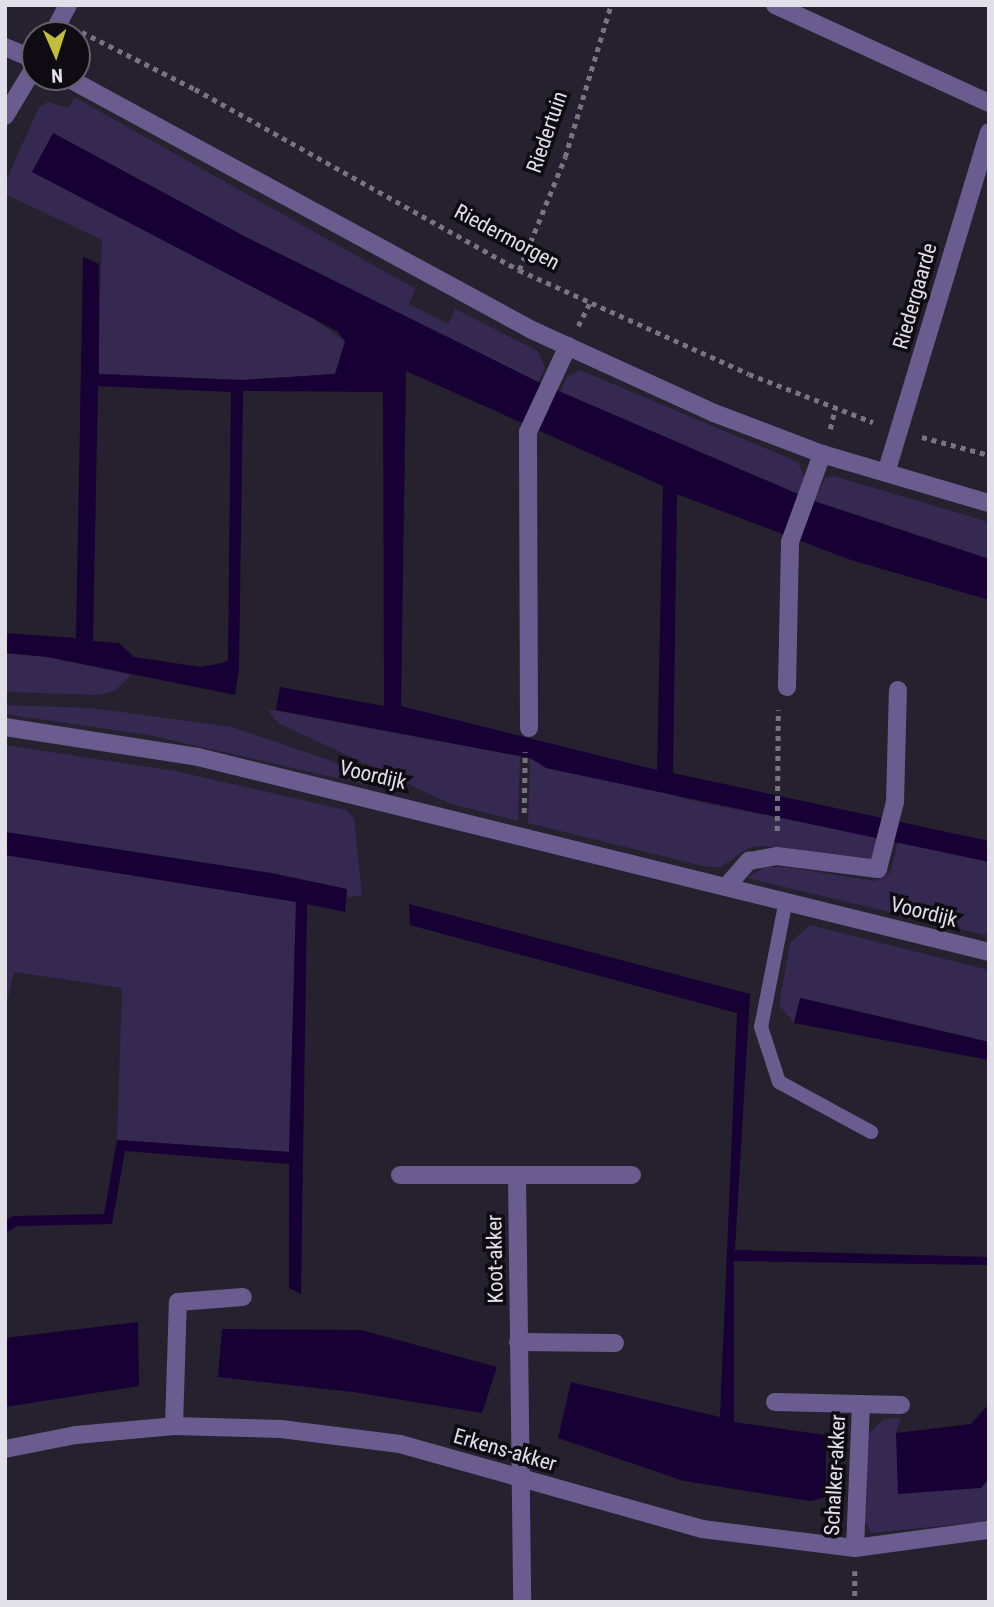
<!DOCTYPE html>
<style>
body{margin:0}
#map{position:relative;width:994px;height:1607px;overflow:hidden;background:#25212f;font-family:"Roboto Condensed",sans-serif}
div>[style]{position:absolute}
.green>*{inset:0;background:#352851}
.water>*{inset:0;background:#170033}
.path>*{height:4.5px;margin-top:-2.25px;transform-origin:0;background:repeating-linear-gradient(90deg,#787581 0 5px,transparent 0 10px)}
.lane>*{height:14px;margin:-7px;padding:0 7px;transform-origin:7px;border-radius:7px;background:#6b5c8f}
.street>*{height:18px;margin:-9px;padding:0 9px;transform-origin:9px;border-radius:9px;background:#6b5c8f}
span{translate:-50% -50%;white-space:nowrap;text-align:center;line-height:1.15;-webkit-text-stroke:7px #0e0c12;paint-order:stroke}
.street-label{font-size:21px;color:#e1dfe8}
.frame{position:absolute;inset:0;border:7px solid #e1dfe8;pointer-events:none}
.north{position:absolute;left:21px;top:21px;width:70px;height:70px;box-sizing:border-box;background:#0e0c12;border:2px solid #626068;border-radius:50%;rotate:177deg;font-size:19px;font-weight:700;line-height:28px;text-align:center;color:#e1dfe8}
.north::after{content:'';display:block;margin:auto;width:24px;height:32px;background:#c2bd3f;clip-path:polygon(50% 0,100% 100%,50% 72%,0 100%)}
</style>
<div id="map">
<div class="green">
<div style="clip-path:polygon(74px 97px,416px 289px,409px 304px,448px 324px,455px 309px,538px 351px,545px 368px,538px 382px,244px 236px,53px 133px,345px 341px,336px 374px,242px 380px,98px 374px,102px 240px,5px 194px,5px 183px,39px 107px,48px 102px,69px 108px)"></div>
<div style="clip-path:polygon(580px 370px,798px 462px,804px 477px,798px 494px,560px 392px,567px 377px)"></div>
<div style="clip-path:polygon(834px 476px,989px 522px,989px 559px,814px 501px,825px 478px)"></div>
<div style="clip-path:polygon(5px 653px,48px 657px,132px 675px,114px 691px,99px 695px,5px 692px)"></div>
<div style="clip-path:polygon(5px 705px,92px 708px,232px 727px,332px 761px,376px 787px,149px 735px,5px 714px)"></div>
<div style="clip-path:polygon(267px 709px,520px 756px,518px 821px,451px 804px,278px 723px)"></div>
<div style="clip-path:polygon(5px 745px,175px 771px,346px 810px,354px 818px,362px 895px,348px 898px,346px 889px,271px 873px,5px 832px)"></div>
<div style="clip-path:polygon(530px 758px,703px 803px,881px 837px,872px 859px,762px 846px,748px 848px,721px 867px,707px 867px,528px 823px)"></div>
<div style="clip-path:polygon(898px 841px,989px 862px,989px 936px,747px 878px,765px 867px,786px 867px,875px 881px,890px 873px)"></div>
<div style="clip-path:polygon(5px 855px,296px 901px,290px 1152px,117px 1140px,122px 988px,14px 972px,5px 1010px)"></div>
<div style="clip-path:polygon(810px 925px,989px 970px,989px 1042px,801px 998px,794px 1023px,779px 1005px,790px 943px)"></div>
<div style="clip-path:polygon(901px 1418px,896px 1433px,981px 1488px,989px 1479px,989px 1521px,872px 1533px,861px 1517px,866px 1436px,884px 1419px)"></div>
</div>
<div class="water">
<div style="clip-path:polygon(evenodd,53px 133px,244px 236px,538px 382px,814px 501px,989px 559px,989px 600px,848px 559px,677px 494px,673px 773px,989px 841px,989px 862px,546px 768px,530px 758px,276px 710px,280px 687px,384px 706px,383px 392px,243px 391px,239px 670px,235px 695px,48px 657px,5px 653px,5px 633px,76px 638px,83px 257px,99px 264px,99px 374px,242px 380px,335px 374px,345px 341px,337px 331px,32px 172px,53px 133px,406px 371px,663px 486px,657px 770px,401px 706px,406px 371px,53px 133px,98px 386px,231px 392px,228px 660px,222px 663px,201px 667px,134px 657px,119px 643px,93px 641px,98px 386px)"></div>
<div style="clip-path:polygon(5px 832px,271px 873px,347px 889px,345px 912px,307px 904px,301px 1294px,289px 1288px,289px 1164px,125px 1151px,112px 1224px,18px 1226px,5px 1233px,5px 1220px,14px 1216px,104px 1214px,117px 1140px,289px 1152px,296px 902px,5px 855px)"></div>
<div style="clip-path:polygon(409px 904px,750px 994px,735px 1250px,989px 1257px,989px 1265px,734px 1261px,734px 1422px,826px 1435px,826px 1497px,810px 1501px,684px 1481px,558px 1438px,571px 1382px,720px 1417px,737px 1013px,410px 925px)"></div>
<div style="clip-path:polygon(800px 998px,989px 1042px,989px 1060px,794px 1023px)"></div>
<div style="clip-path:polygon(138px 1322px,139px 1386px,5px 1407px,5px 1338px)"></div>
<div style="clip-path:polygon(222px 1329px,361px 1330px,497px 1367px,482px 1413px,353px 1392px,218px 1377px)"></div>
<div style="clip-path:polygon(989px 1404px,989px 1479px,981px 1488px,898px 1494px,896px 1433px,971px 1424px)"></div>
</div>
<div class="path">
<div style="left:82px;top:32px;width:127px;rotate:26.8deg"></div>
<div style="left:195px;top:89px;width:371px;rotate:29.2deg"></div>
<div style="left:519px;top:270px;width:252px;rotate:24.3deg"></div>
<div style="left:749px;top:374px;width:133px;rotate:21.2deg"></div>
<div style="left:519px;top:270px;width:122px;rotate:-67.8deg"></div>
<div style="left:565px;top:157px;width:159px;rotate:-73.2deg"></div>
<div style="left:578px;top:326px;width:25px;rotate:-63deg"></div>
<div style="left:830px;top:429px;width:21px;rotate:-76deg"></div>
<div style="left:922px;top:437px;width:69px;rotate:15deg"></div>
<div style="left:524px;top:813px;width:61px;rotate:-89.1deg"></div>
<div style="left:777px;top:831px;width:121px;rotate:-89.5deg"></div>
<div style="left:855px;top:1571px;width:31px;rotate:90deg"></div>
</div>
<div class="lane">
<div style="left:786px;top:900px;width:129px;rotate:101.1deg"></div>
<div style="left:761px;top:1027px;width:58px;rotate:71.9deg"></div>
<div style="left:779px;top:1082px;width:105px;rotate:28.5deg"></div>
</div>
<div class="street">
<div style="left:775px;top:5px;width:235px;rotate:24.6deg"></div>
<div style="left:52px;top:35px;width:34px;rotate:-62deg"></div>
<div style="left:5px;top:47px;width:33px;rotate:23deg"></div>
<div style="left:66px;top:77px;width:530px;rotate:28.5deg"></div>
<div style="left:532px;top:330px;width:200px;rotate:24.5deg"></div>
<div style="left:714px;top:413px;width:116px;rotate:20.8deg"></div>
<div style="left:822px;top:454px;width:174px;rotate:16.4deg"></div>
<div style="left:5px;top:116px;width:58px;rotate:-59deg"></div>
<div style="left:886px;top:473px;width:356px;rotate:-73.2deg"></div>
<div style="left:787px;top:687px;width:145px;rotate:-88.8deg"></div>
<div style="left:790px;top:542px;width:94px;rotate:-70deg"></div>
<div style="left:5px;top:727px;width:195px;rotate:8.8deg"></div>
<div style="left:198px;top:757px;width:815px;rotate:13.85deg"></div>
<div style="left:529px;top:728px;width:296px;rotate:-90.2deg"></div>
<div style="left:528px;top:432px;width:95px;rotate:-65.1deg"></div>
<div style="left:726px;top:887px;width:35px;rotate:-49deg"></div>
<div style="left:749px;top:861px;width:28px;rotate:-10deg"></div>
<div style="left:777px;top:856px;width:102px;rotate:7.3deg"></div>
<div style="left:878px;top:869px;width:69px;rotate:-75.8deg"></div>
<div style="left:895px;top:802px;width:112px;rotate:-88.5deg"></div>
<div style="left:400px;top:1175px;width:232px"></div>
<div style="left:517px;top:1175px;width:427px;rotate:89.3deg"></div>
<div style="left:518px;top:1342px;width:97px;rotate:0.6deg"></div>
<div style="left:775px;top:1402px;width:126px;rotate:1.4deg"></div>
<div style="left:174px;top:1426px;width:124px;rotate:-88.2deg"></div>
<div style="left:178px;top:1302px;width:65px;rotate:-4.4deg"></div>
<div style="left:5px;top:1449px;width:72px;rotate:-11.2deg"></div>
<div style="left:76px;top:1435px;width:98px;rotate:-5.2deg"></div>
<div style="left:174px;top:1426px;width:107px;rotate:1.6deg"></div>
<div style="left:281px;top:1429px;width:120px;rotate:7.2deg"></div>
<div style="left:400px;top:1444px;width:314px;rotate:15.7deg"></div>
<div style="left:702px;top:1529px;width:154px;rotate:7.1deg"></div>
<div style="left:855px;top:1548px;width:135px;rotate:-7.7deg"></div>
<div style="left:855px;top:1548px;width:143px;rotate:-87.6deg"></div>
</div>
<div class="street-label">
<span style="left:547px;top:132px;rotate:-71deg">Riedertuin</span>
<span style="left:507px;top:237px;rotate:28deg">Riedermorgen</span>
<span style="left:915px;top:296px;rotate:-74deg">Riedergaarde</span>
<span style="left:373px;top:775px;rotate:13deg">Voordijk</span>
<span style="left:924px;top:912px;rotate:14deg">Voordijk</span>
<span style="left:495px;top:1259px;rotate:-91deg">Koot-akker</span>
<span style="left:505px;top:1450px;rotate:16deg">Erkens-akker</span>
<span style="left:835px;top:1475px;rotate:-87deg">Schalker-akker</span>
</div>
<div class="frame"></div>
<div class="north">N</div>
</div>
